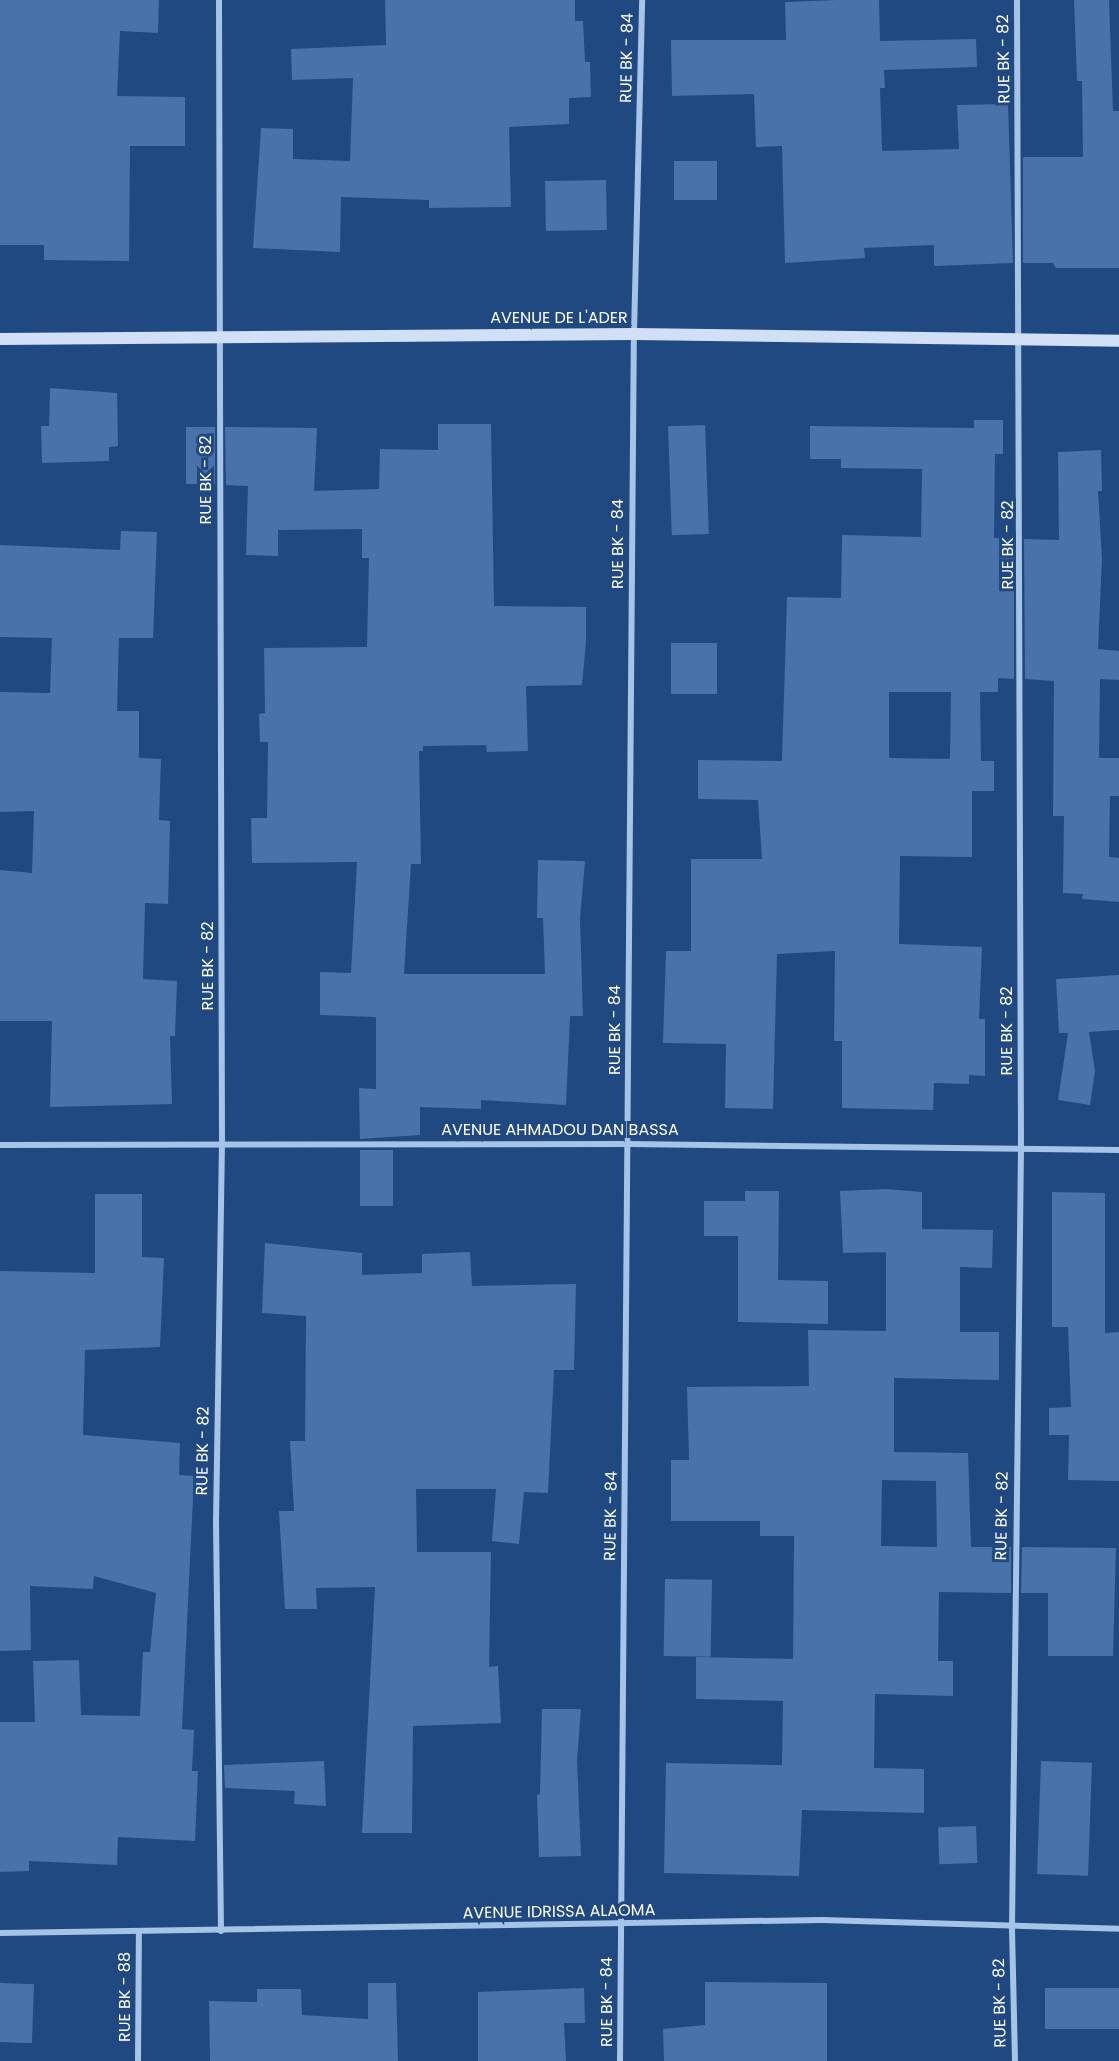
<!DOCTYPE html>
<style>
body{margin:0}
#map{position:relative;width:1119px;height:2061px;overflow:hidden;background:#204881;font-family:Poppins,sans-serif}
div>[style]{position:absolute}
.building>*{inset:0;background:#4972ab;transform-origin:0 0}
.minor>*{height:6px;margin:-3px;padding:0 3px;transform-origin:3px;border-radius:3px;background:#a6c3e8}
.secondary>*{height:12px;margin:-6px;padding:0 6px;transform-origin:6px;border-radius:6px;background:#d1e0f7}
span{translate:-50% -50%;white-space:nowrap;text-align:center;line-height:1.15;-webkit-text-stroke:6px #204881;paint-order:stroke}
.street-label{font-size:16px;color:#fff}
</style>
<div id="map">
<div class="building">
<div style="clip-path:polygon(0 0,159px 0,158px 33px,120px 31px,117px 96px,185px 97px,185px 146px,130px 146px,129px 261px,44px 260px,44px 245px,0 245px)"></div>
<div style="clip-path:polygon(385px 0,575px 0,575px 21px,583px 21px,585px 62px,590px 62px,591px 97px,569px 98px,569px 124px,509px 127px,511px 207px,429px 208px,429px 200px,341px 197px,340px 252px,253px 248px,261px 128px,293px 129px,293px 159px,350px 161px,353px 78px,292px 80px,291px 49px,386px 45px)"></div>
<div style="clip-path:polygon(838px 0,879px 0,880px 41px,976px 39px,977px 67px,884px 70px,885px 88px,880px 88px,882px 151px,959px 149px,957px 105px,1008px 104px,1013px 263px,934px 266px,934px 245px,864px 248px,865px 258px,785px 263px,782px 146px,756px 147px,754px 94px,672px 96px,671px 40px,786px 40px,785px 2px)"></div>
<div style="clip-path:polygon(1074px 0,1109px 0,1113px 111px,1119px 111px,1119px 268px,1056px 268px,1053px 263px,1023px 263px,1023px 157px,1083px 157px,1082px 81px,1077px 81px)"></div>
<div style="left:674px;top:161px;width:43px;height:39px"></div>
<div style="left:606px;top:180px;width:50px;height:61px;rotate:89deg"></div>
<div style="clip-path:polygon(50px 388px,117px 393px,118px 446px,109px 447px,109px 461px,42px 463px,41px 426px,49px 426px)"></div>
<div style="clip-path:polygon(evenodd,974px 420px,1003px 420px,1003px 454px,995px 454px,994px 538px,1014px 539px,1014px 679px,998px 678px,998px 692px,980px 692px,981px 761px,994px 761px,994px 791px,972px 791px,972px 857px,900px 856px,899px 944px,982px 947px,979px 1019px,985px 1019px,985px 1076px,969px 1075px,969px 1084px,934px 1083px,933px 1110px,842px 1108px,842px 1041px,834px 1041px,835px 951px,777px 954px,773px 1109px,725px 1108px,726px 1044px,663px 1043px,666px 951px,691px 951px,691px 859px,762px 859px,758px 800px,698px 799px,698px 760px,782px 761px,787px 597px,841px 598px,842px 535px,921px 537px,922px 469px,841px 468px,841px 459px,810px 459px,810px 426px,974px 428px,974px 420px,889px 692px,951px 692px,950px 759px,889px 758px,889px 692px)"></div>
<div style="clip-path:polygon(438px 424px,491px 424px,494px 606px,586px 607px,586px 642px,582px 685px,526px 686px,528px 751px,487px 752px,486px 745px,423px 746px,423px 751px,419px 751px,421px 864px,411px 864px,404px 974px,545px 974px,543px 918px,537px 918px,538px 860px,585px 861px,580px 919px,583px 1016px,570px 1016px,566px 1105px,481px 1100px,481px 1109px,420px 1107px,420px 1135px,360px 1139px,359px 1088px,376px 1089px,376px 1017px,320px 1015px,320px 972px,351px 973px,357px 862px,252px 863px,251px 818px,267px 818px,268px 742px,260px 742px,259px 714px,265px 713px,264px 648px,367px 647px,369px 558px,362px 558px,362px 529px,278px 530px,278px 556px,246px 555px,248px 486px,226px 485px,225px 427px,317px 428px,314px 491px,379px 489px,380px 449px,438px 450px)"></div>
<div style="left:705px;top:425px;width:109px;height:37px;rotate:88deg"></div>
<div style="left:186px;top:427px;width:29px;height:57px"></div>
<div style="clip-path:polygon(1101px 450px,1102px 491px,1098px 491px,1102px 559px,1098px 649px,1119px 651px,1119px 680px,1100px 679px,1099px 758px,1119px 758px,1119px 796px,1110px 796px,1109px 857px,1119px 858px,1119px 902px,1082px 899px,1083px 894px,1063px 893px,1064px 816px,1053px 816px,1054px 681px,1025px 679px,1024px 539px,1059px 540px,1058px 452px)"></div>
<div style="clip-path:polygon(121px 531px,157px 532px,153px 638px,119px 638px,117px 711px,139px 711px,139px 758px,161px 759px,159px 820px,170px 821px,168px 904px,145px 903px,143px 979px,177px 981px,175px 1036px,170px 1036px,172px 1104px,50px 1107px,52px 1021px,0 1021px,0 870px,32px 873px,34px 811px,0 812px,0 692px,50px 693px,52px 638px,0 637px,0 545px,120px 550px)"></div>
<div style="left:671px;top:643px;width:46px;height:51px"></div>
<div style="clip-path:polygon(1119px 975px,1119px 1030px,1089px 1032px,1095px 1071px,1090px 1105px,1058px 1100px,1068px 1033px,1059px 1033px,1056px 979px)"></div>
<div style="left:360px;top:1150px;width:33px;height:56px"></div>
<div style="clip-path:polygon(evenodd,886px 1189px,922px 1192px,922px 1229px,993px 1230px,992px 1268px,960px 1267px,960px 1332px,999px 1332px,999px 1380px,894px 1378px,894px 1452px,968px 1453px,971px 1547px,1011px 1547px,1011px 1593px,939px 1592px,938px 1661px,953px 1661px,953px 1696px,875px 1694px,874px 1768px,924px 1769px,924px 1813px,802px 1810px,799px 1876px,664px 1873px,666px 1763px,782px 1765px,783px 1701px,696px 1699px,696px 1657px,793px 1659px,794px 1536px,760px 1536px,760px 1521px,671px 1521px,671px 1460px,689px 1460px,687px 1387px,809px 1386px,808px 1330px,886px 1331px,886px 1252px,843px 1253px,840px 1191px,886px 1189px,882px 1480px,936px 1481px,937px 1547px,881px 1546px,882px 1480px)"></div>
<div style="clip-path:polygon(745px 1191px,779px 1191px,778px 1280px,828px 1281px,828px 1324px,738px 1322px,738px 1236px,704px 1236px,704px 1201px,745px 1201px)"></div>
<div style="clip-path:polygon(1052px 1192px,1105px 1193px,1105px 1333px,1119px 1332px,1119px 1481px,1068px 1480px,1069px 1435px,1049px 1435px,1049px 1408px,1071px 1407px,1068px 1327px,1052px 1327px)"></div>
<div style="clip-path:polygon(95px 1194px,142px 1194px,142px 1257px,164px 1258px,160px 1347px,85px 1350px,83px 1435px,180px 1443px,179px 1475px,194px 1476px,182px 1729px,194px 1730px,192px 1771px,198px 1771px,195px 1841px,118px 1837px,117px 1865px,29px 1861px,29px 1871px,0 1872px,0 1722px,35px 1722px,33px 1661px,79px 1660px,81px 1715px,140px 1716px,143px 1652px,150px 1652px,156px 1593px,94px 1576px,93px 1589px,30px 1586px,31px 1650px,0 1651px,0 1271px,95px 1273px)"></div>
<div style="clip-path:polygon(265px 1243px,362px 1253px,362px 1275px,422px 1273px,422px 1254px,470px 1252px,472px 1286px,576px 1284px,574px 1370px,554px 1370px,548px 1493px,524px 1492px,519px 1544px,492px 1541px,496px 1489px,416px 1489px,417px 1552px,491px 1552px,489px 1667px,498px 1666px,501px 1723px,413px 1726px,412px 1833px,362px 1833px,375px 1587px,316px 1588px,317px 1609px,285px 1609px,279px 1511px,294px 1511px,290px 1441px,305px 1441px,306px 1316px,262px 1313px)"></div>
<div style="clip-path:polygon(1022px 1547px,1116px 1548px,1113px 1656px,1048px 1656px,1048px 1593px,1021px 1593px)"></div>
<div style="left:665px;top:1579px;width:47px;height:77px;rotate:1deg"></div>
<div style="clip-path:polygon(542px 1709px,581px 1709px,577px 1760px,581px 1856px,539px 1857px,537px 1795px,540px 1794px)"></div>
<div style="clip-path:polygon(324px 1761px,326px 1806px,294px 1804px,295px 1791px,225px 1788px,224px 1765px)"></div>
<div style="left:1041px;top:1761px;width:51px;height:113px;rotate:2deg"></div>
<div style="left:976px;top:1826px;width:37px;height:38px;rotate:88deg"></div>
<div style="clip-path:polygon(705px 1982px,827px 1983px,827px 2061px,664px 2061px,663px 2029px,705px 2025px)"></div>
<div style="left:0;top:1983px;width:34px;height:59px;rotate:2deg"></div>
<div style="clip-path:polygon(368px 1983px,396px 1983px,398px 2061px,210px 2061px,209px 2001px,257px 2002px,257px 1989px,301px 1989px,302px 2015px,368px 2019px)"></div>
<div style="clip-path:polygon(584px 1988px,585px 2023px,564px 2023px,566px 2061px,478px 2061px,478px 1992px)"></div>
<div style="left:1119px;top:1988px;width:41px;height:74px;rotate:90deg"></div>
</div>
<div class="minor">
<div style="left:219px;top:0;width:1142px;rotate:89.85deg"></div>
<div style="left:222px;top:1142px;width:379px;rotate:90.9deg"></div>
<div style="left:216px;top:1521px;width:410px;rotate:89.3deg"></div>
<div style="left:0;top:1145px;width:628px;rotate:-0.09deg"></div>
<div style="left:628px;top:1144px;width:491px;rotate:0.7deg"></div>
<div style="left:0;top:1933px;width:822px;rotate:-0.91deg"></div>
<div style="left:822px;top:1920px;width:297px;rotate:1.7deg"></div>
<div style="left:138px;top:2061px;width:129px;rotate:-89.6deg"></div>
<div style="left:620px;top:2061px;width:1727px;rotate:-89.54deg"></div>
<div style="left:634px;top:334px;width:334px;rotate:-88.6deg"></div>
<div style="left:1015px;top:2061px;width:133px;rotate:-91.3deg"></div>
<div style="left:1012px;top:1928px;width:779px;rotate:-89.34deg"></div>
<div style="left:1021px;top:1149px;width:1149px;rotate:-90.2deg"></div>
</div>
<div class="secondary">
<div style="left:0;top:339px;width:634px;rotate:-0.45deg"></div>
<div style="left:634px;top:334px;width:485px;rotate:0.8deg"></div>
</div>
<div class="street-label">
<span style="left:627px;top:58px;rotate:-89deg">RUE BK - 84</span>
<span style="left:1004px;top:59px;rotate:-91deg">RUE BK - 82</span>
<span style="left:559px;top:318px">AVENUE DE L'ADER</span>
<span style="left:206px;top:480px;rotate:-90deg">RUE BK - 82</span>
<span style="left:618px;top:544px;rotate:-90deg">RUE BK - 84</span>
<span style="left:1008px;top:545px;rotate:-90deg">RUE BK - 82</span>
<span style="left:208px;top:966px;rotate:-90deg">RUE BK - 82</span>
<span style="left:615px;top:1030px;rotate:-90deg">RUE BK - 84</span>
<span style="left:1007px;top:1031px;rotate:-90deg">RUE BK - 82</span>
<span style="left:560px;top:1130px">AVENUE AHMADOU DAN BASSA</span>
<span style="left:203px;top:1451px;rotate:-89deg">RUE BK - 82</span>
<span style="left:611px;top:1516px;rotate:-89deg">RUE BK - 84</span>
<span style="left:1002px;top:1516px;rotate:-89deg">RUE BK - 82</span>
<span style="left:559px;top:1912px;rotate:-1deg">AVENUE IDRISSA ALAOMA</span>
<span style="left:125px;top:1997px;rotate:-90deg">RUE BK - 88</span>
<span style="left:607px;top:2002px;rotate:-90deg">RUE BK - 84</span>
<span style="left:1000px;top:2003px;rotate:-91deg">RUE BK - 82</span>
</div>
</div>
